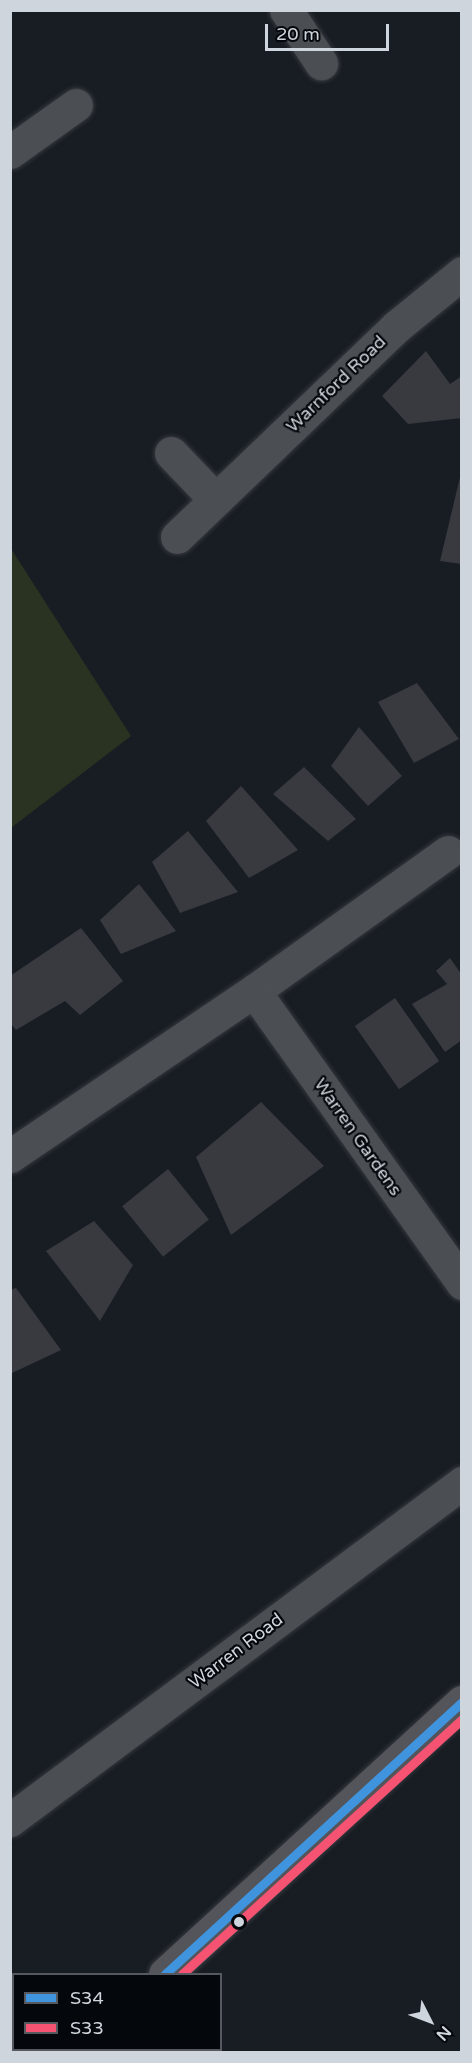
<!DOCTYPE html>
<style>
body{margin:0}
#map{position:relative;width:472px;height:2063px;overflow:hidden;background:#181d23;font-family:"Varela Round",sans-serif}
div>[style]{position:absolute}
.green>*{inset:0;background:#2a3221}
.building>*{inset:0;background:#383a40;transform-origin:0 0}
.roads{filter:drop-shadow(0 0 2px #35383e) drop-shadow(0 0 2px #35383e)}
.street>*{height:33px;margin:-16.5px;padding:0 16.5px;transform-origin:16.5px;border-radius:16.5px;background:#4b4f53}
.secondary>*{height:33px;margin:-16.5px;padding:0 16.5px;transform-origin:16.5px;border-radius:16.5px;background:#53555b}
.bus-1>*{height:9px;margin:-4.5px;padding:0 4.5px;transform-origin:4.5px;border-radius:4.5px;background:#4094de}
.bus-2>*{height:9px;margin:-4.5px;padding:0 4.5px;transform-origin:4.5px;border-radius:4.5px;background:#f65372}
.dots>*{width:16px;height:16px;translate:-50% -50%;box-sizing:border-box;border:3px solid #04070b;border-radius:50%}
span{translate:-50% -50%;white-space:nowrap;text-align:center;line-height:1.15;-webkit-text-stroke:4.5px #04070b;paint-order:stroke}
.street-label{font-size:18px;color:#cfd5dc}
.frame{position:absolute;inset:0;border:12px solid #cfd5dc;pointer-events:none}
.legend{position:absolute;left:12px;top:1973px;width:210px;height:78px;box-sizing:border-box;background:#04070b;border:2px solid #55595f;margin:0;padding:8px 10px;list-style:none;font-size:18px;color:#cfd5dc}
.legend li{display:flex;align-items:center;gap:12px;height:30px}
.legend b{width:30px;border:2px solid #55595f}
.north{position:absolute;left:400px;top:1991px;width:60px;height:60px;-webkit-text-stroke:4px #04070b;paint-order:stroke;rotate:132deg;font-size:16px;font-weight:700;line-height:24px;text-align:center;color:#cfd5dc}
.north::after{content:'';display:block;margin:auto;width:21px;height:27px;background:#cfd5dc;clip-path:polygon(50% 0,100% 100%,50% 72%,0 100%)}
.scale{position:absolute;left:265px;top:24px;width:124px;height:27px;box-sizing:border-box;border:3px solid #cfd5dc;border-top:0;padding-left:8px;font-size:18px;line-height:21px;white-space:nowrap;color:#cfd5dc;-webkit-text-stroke:4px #04070b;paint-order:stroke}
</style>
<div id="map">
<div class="green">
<div style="clip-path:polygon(10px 547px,131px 736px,11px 828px,10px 828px)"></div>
</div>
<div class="building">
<div style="clip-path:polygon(426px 351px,450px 384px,462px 376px,462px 418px,408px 424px,382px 396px)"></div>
<div style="clip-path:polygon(461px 473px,462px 473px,462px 564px,440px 561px)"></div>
<div style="clip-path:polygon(417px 683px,459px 739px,414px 763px,378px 702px)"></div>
<div style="clip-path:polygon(359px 727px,402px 776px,368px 806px,331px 766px)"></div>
<div style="clip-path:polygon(304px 767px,356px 819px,328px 841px,273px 794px)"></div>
<div style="clip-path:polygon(241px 786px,298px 850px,249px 878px,206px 821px)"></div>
<div style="clip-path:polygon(188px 831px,238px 892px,180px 913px,152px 862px)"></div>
<div style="clip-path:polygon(139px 884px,176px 931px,121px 954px,100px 920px)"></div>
<div style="clip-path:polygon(81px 928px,123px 981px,80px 1015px,65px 1001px,16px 1030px,10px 1023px,10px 976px)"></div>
<div style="clip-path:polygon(450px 958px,462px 975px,462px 1040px,445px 1052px,412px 1004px,447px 984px,436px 971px)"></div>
<div style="left:395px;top:998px;width:77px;height:49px;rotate:55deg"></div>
<div style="clip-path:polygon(261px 1102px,324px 1166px,231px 1235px,196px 1157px)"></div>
<div style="left:168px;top:1169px;width:65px;height:59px;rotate:51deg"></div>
<div style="clip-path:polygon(94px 1221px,133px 1265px,100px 1321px,46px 1251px)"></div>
<div style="clip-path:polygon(16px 1288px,61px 1350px,10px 1374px,10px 1290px)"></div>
</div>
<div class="roads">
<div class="street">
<div style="left:286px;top:10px;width:64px;rotate:56.6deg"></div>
<div style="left:10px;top:152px;width:81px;rotate:-35.5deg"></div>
<div style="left:171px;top:453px;width:64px;rotate:46.3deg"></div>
<div style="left:177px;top:537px;width:305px;rotate:-43.8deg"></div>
<div style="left:397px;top:326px;width:84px;rotate:-39.2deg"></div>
<div style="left:448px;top:852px;width:239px;rotate:144.4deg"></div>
<div style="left:254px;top:991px;width:359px;rotate:54.5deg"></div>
<div style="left:10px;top:1156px;width:295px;rotate:-34.1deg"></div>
<div style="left:10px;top:1820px;width:564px;rotate:-36.71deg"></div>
</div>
<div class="secondary">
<div style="left:165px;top:1974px;width:403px;rotate:-42.5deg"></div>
<div style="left:80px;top:2052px;width:4px;rotate:-27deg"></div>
</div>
</div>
<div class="bus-1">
<div style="left:165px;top:1974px;width:403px;rotate:-42.5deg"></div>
</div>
<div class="bus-2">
<div style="left:182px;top:1974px;width:379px;rotate:-42.3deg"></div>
</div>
<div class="dots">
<div style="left:239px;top:1922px;background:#cfd5dc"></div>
</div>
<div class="street-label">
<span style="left:336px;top:384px;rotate:-44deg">Warnford Road</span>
<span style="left:358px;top:1137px;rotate:55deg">Warren Gardens</span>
<span style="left:236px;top:1651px;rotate:-37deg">Warren Road</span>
</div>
<div class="frame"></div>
<ul class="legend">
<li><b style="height:8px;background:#4094de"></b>S34</li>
<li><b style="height:8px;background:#f65372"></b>S33</li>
</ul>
<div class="north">N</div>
<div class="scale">20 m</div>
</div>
